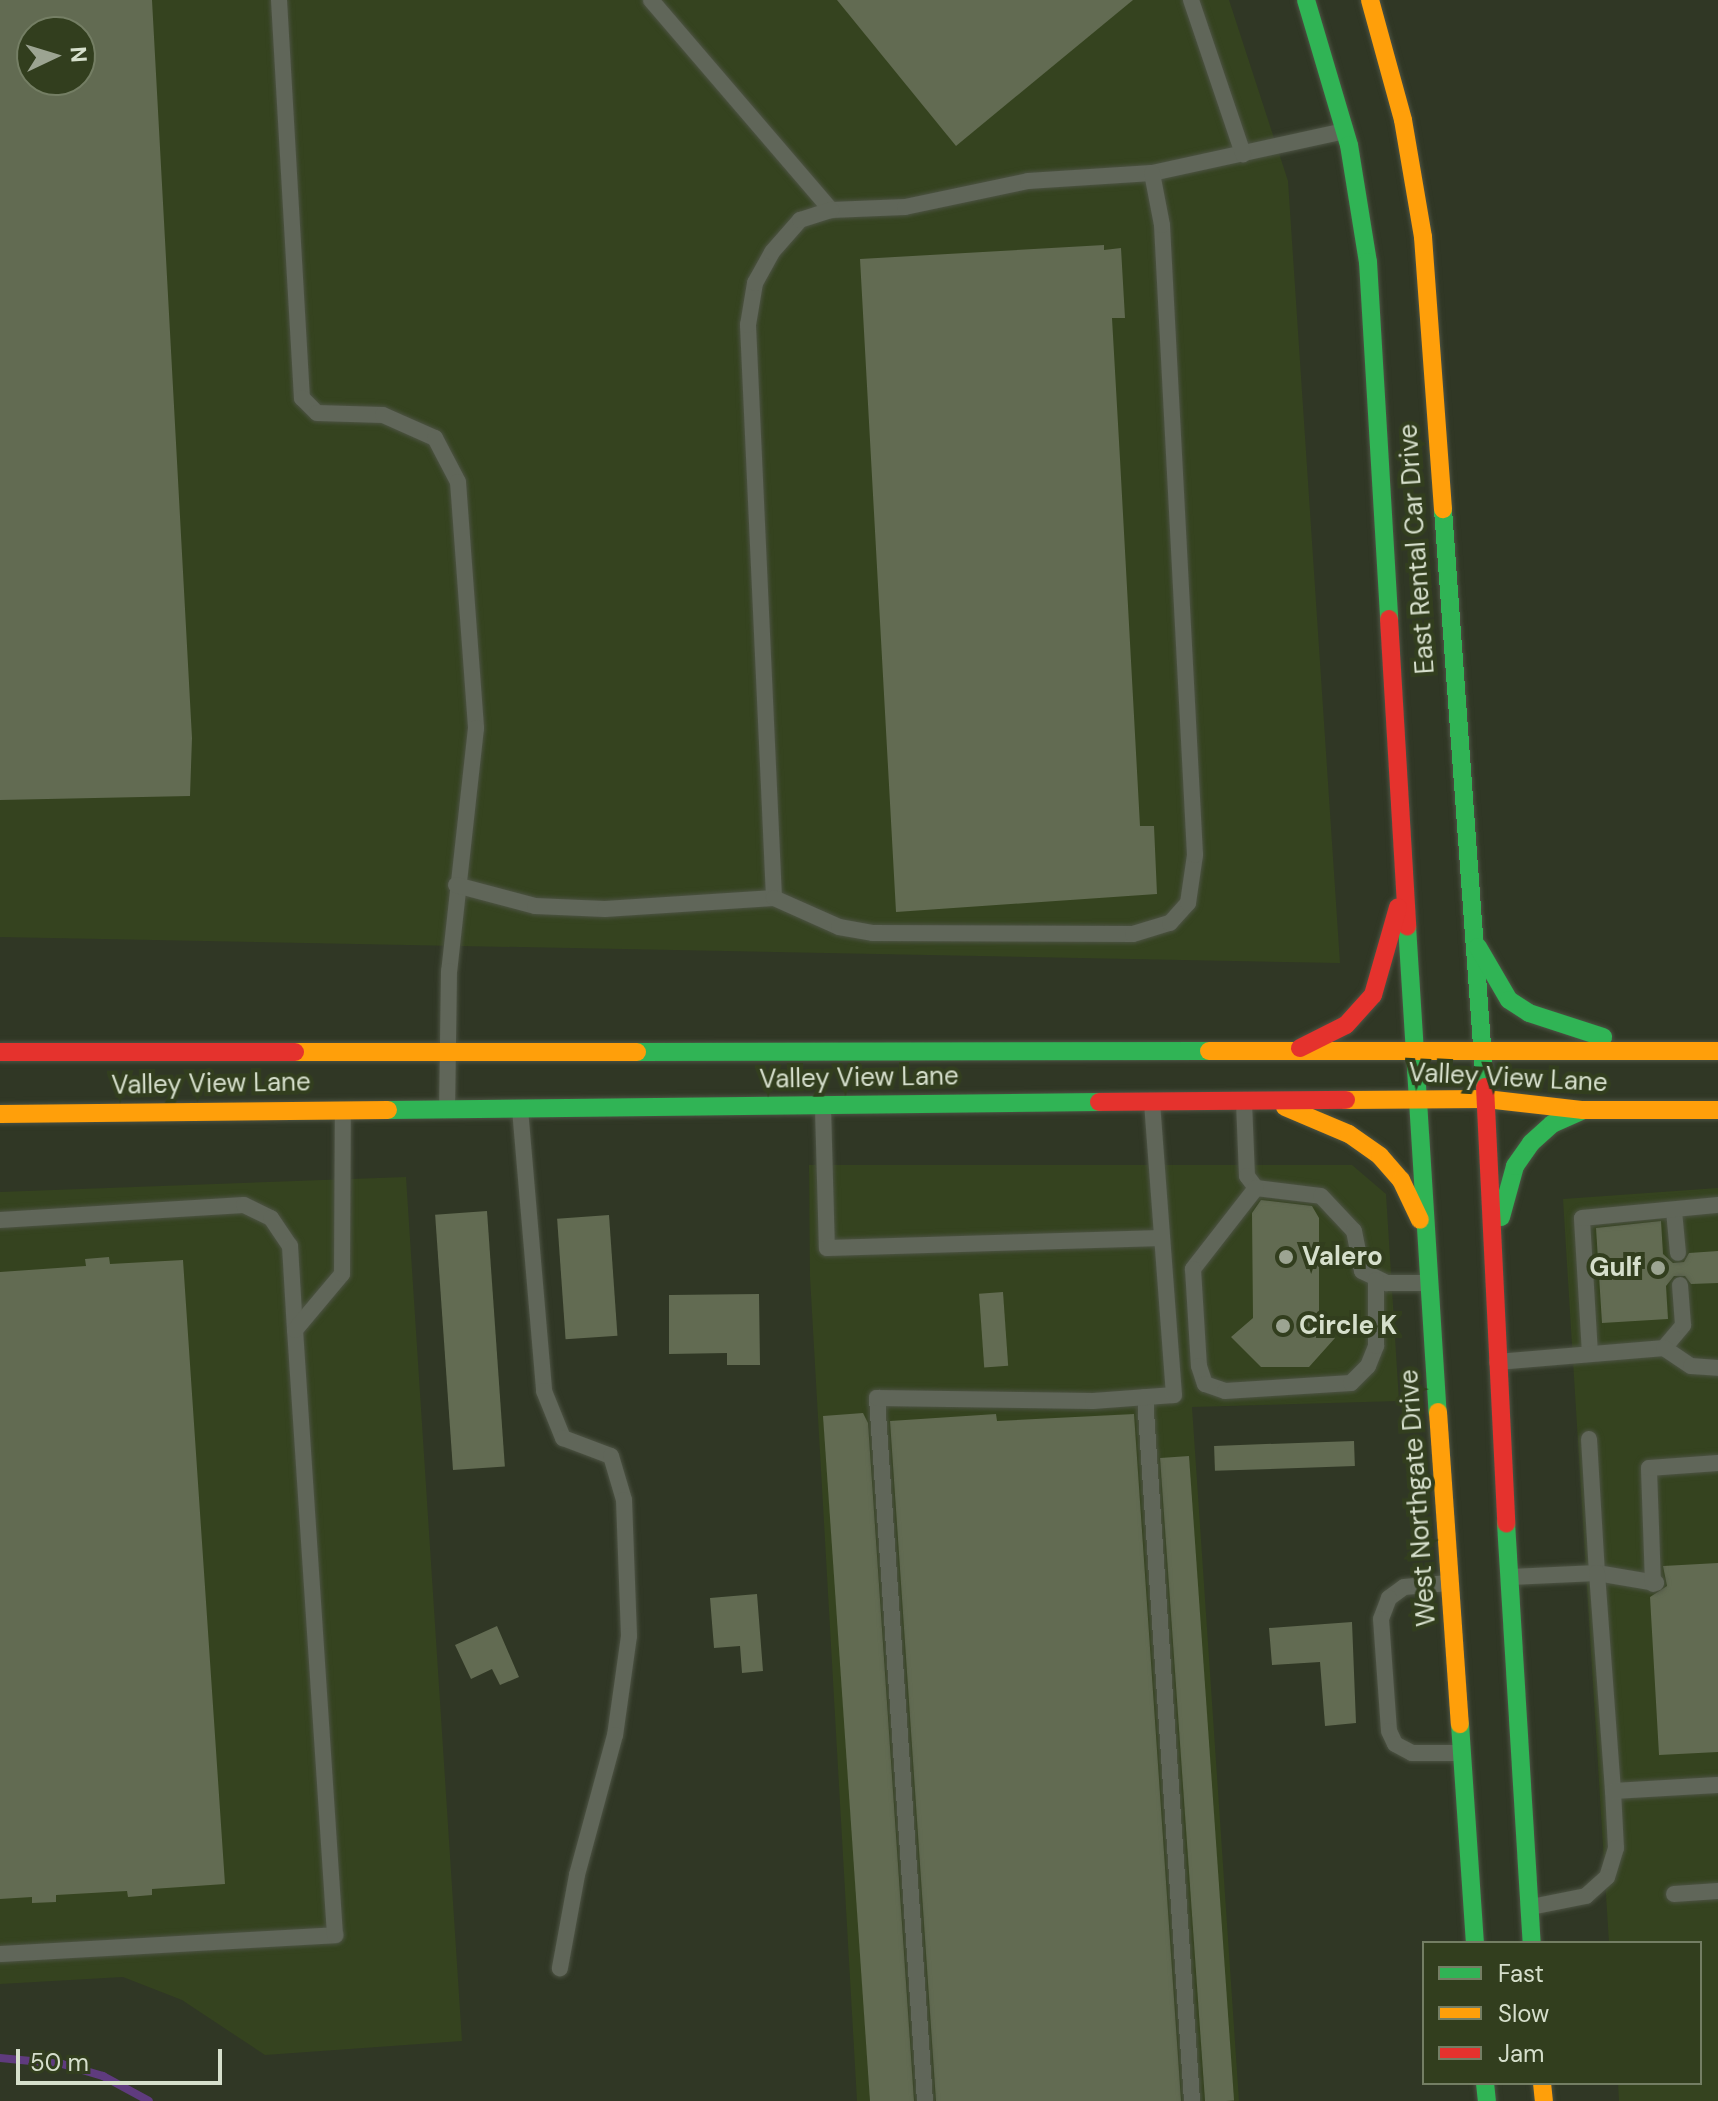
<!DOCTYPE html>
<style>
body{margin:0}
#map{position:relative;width:1718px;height:2101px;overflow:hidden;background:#303725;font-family:"DM Sans",sans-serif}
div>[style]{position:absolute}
.built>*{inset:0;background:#35431f}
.stream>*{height:8px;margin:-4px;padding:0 4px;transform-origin:4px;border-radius:4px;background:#5f3b7e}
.building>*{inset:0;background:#626b52;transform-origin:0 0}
.roads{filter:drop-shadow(0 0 2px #4d5344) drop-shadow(0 0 2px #4d5344)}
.lane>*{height:16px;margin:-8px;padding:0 8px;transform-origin:8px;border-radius:8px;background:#606659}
.fast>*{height:18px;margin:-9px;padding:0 9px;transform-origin:9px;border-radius:9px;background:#30b455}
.slow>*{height:18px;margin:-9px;padding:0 9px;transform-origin:9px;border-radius:9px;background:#ff9f0a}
.jam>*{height:18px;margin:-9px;padding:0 9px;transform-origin:9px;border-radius:9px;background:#e5322d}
.dots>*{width:22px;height:22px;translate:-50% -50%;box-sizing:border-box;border:4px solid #323e1e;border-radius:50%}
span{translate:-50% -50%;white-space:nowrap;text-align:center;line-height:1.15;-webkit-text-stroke:8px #323e1e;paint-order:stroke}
.street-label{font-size:26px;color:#d6dfcc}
.poi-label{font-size:26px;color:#d6dfcc;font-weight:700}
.left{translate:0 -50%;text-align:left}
.right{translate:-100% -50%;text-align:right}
.legend{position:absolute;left:1422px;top:1941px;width:280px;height:144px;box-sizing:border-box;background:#323e1e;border:2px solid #747e64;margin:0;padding:10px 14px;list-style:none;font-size:24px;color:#d6dfcc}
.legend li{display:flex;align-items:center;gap:16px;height:40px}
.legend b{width:40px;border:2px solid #747e64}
.north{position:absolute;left:16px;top:16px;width:80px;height:80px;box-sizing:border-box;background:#323e1e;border:2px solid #747e64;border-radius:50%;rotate:86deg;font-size:22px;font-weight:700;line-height:32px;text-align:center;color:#d6dfcc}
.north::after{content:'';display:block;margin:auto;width:28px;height:36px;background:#9ca492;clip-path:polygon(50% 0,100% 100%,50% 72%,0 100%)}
.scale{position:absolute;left:16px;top:2049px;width:206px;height:36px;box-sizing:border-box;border:4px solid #d6dfcc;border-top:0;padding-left:10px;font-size:24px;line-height:28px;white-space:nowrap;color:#d6dfcc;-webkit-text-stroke:6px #323e1e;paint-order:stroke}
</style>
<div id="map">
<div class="built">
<div style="clip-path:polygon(evenodd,0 0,1229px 0,1288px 181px,1340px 963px,0 937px,0 0,32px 32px,80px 32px,80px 80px,32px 80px,32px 32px)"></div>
<div style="clip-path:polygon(809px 1165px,1352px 1165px,1386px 1194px,1399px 1401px,1192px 1407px,1239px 2101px,857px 2101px,810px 1277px)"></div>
<div style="clip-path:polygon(406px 1177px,462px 2041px,265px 2055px,182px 2000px,123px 1977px,0 1984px,0 1192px)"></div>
<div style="clip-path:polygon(1718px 1188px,1718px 2101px,1619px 2101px,1618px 2083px,1700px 2083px,1700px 1943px,1609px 1943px,1563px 1199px)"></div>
</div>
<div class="stream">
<div style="left:0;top:2058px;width:62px;rotate:5.5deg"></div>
<div style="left:62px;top:2064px;width:43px;rotate:16.3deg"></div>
<div style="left:103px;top:2076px;width:52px;rotate:28.5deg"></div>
</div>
<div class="building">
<div style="clip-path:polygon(evenodd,0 0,152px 0,192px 738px,190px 796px,0 800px,0 0,32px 32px,80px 32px,80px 80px,32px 80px,32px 32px)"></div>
<div style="clip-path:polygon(837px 0,1133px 0,956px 146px)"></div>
<div style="clip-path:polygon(1104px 245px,1104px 250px,1121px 248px,1125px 318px,1112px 318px,1120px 459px,1140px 826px,1154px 826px,1157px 894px,896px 912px,860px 259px)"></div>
<div style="clip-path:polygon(1261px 1200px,1312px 1206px,1319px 1218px,1319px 1323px,1335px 1338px,1309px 1367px,1261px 1367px,1231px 1337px,1253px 1318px,1252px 1213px)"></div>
<div style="left:487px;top:1211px;width:256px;height:52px;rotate:86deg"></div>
<div style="left:609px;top:1215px;width:121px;height:52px;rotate:86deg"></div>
<div style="clip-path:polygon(1661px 1221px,1663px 1254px,1673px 1263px,1684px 1262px,1689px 1253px,1718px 1251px,1718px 1283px,1691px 1284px,1685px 1276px,1674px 1276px,1666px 1286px,1668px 1319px,1602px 1323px,1596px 1228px)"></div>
<div style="clip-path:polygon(109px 1257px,110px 1264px,183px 1260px,225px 1884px,152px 1889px,152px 1895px,128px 1897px,127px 1891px,56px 1895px,56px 1902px,32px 1903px,32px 1897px,0 1899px,0 1272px,86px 1266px,85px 1259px)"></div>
<div style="left:1003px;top:1292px;width:74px;height:24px;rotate:86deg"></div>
<div style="clip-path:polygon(759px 1294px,760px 1365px,727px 1365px,727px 1353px,669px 1354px,669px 1295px)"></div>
<div style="clip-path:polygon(863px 1413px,868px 1423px,914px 2101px,870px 2101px,823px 1416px)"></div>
<div style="clip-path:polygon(996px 1414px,997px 1421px,1134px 1414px,1181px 2101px,936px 2101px,890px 1421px)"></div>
<div style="left:1354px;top:1441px;width:25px;height:140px;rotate:88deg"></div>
<div style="left:1189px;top:1456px;width:646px;height:29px;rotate:86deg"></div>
<div style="clip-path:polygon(1718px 1563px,1718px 1752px,1659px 1755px,1650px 1597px,1667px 1586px,1663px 1566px)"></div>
<div style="clip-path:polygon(757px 1594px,763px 1671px,742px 1673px,740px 1646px,714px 1648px,710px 1598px)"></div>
<div style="clip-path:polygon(1352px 1622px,1356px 1723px,1325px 1726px,1320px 1662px,1272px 1665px,1269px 1628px)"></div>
<div style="clip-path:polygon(497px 1626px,519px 1677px,500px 1685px,492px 1669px,471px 1679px,455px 1645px)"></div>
</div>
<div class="roads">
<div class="lane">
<div style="left:279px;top:0;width:399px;rotate:86.7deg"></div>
<div style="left:302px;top:398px;width:21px;rotate:45deg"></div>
<div style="left:317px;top:413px;width:66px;rotate:1.7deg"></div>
<div style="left:383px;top:415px;width:57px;rotate:23.9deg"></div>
<div style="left:435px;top:438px;width:50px;rotate:62.4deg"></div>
<div style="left:458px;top:482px;width:247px;rotate:85.8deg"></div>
<div style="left:476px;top:728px;width:244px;rotate:96.3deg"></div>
<div style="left:449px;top:971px;width:138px;rotate:90.8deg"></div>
<div style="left:651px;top:0;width:277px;rotate:49.4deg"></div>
<div style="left:831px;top:210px;width:74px;rotate:-2.3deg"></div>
<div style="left:905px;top:207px;width:126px;rotate:-11.9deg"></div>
<div style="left:1028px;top:181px;width:124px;rotate:-3.7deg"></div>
<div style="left:1152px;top:173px;width:198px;rotate:-12.3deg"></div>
<div style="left:1191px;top:0;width:163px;rotate:71.3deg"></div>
<div style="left:456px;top:885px;width:82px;rotate:14.9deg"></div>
<div style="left:535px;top:906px;width:70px;rotate:2.5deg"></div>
<div style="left:605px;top:909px;width:169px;rotate:-3.7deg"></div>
<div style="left:774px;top:898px;width:574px;rotate:-92.6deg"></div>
<div style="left:748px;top:325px;width:43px;rotate:-80.5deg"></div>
<div style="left:755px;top:283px;width:35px;rotate:-61deg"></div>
<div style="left:772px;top:252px;width:43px;rotate:-48.8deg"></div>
<div style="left:800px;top:220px;width:33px;rotate:-18deg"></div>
<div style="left:774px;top:898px;width:71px;rotate:24deg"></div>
<div style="left:839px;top:927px;width:35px;rotate:10deg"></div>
<div style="left:873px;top:933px;width:260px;rotate:0.2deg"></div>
<div style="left:1133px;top:934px;width:39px;rotate:-17deg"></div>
<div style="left:1170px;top:923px;width:27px;rotate:-48deg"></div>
<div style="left:1188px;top:903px;width:49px;rotate:-81.7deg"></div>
<div style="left:1195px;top:855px;width:631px;rotate:-93deg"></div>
<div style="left:1162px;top:225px;width:53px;rotate:-100.9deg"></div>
<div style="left:1244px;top:1102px;width:74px;rotate:87.7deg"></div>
<div style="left:1247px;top:1176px;width:15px;rotate:53deg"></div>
<div style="left:1256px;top:1188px;width:65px;rotate:7deg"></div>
<div style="left:1321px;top:1196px;width:48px;rotate:46.7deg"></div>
<div style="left:1354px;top:1231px;width:41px;rotate:78.7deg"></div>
<div style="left:1362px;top:1271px;width:28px;rotate:26deg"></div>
<div style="left:1387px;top:1283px;width:40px"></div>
<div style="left:823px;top:1108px;width:140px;rotate:88.4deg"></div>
<div style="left:827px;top:1248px;width:335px;rotate:-1.7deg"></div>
<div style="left:520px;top:1109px;width:283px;rotate:85.1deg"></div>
<div style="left:544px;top:1391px;width:51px;rotate:68deg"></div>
<div style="left:563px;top:1438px;width:51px;rotate:20.6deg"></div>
<div style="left:611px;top:1456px;width:46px;rotate:73.5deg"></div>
<div style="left:624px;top:1500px;width:136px;rotate:87.9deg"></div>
<div style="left:629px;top:1636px;width:100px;rotate:98deg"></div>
<div style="left:615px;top:1735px;width:145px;rotate:105.2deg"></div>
<div style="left:577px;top:1875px;width:95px;rotate:100.4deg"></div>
<div style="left:1256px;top:1188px;width:103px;rotate:127.9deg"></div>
<div style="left:1193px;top:1269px;width:97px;rotate:86.5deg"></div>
<div style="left:1199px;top:1366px;width:19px;rotate:72deg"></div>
<div style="left:1205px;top:1384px;width:21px;rotate:19deg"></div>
<div style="left:1225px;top:1391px;width:126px;rotate:-3.6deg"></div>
<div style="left:1351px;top:1383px;width:24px;rotate:-45deg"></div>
<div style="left:1368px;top:1366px;width:22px;rotate:-68deg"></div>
<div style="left:1376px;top:1346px;width:66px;rotate:-90deg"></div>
<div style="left:1674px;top:1211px;width:42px;rotate:84.6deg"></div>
<div style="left:0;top:1220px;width:244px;rotate:-3.5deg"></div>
<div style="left:244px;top:1205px;width:30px;rotate:26deg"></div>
<div style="left:271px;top:1218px;width:34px;rotate:56deg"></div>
<div style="left:290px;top:1246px;width:84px;rotate:86.6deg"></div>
<div style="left:1664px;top:1348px;width:30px;rotate:-50deg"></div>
<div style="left:1683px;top:1325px;width:40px;rotate:-94.3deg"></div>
<div style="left:1590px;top:1354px;width:136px;rotate:-93.4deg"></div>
<div style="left:1582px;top:1218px;width:137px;rotate:-5.5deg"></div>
<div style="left:1497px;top:1362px;width:168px;rotate:-4.8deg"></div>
<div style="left:1664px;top:1348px;width:32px;rotate:34deg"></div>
<div style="left:1691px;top:1366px;width:27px;rotate:4deg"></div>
<div style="left:1145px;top:1397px;width:706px;rotate:86.18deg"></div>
<div style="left:1589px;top:1439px;width:134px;rotate:86.6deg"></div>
<div style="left:1597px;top:1573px;width:60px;rotate:9.6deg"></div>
<div style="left:1511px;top:1577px;width:86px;rotate:-2.7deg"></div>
<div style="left:1597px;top:1573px;width:219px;rotate:85.8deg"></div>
<div style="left:1613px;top:1791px;width:57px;rotate:87deg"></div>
<div style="left:1616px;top:1848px;width:30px;rotate:107deg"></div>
<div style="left:1607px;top:1877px;width:28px;rotate:138deg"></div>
<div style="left:1586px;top:1896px;width:56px;rotate:168.7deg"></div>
<div style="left:1448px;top:1583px;width:44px;rotate:174.8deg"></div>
<div style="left:1404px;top:1587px;width:19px;rotate:144deg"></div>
<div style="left:1389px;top:1598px;width:22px;rotate:111deg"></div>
<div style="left:1381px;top:1619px;width:112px;rotate:85.9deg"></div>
<div style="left:1389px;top:1731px;width:14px;rotate:65deg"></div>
<div style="left:1395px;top:1744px;width:19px;rotate:28deg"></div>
<div style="left:1412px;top:1753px;width:49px"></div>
<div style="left:1653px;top:1584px;width:116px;rotate:-92deg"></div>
<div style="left:1649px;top:1468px;width:69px;rotate:-4.1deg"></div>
<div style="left:1613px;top:1791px;width:105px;rotate:-3.3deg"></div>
<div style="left:1674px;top:1894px;width:44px;rotate:-3.9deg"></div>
<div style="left:0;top:1954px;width:336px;rotate:-3.2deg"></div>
<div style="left:335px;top:1935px;width:606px;rotate:-93.78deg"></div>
<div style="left:295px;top:1330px;width:73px;rotate:-50deg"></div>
<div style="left:342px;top:1274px;width:164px;rotate:-89.7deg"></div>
<div style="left:925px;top:2101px;width:705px;rotate:-93.91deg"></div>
<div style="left:877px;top:1398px;width:216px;rotate:0.8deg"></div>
<div style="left:1093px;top:1401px;width:81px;rotate:-4.2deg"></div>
<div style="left:1174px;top:1395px;width:293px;rotate:-94.3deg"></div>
</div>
<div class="fast">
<div style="left:1306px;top:0;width:151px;rotate:73.5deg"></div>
<div style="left:1349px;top:145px;width:119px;rotate:80.8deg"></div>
<div style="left:1368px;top:262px;width:358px;rotate:86.6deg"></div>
<div style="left:1443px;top:509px;width:580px;rotate:85.84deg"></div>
<div style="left:1407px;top:926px;width:487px;rotate:86.4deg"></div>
<div style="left:1478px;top:947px;width:61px;rotate:59.7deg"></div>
<div style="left:1509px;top:1000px;width:24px;rotate:33deg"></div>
<div style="left:1529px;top:1013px;width:78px;rotate:18deg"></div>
<div style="left:637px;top:1052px;width:572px;rotate:-0.1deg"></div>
<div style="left:388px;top:1110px;width:711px;rotate:-0.64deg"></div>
<div style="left:1501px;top:1217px;width:53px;rotate:-74.6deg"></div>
<div style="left:1515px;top:1166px;width:28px;rotate:-55deg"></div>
<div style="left:1531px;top:1143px;width:28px;rotate:-42deg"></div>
<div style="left:1552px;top:1124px;width:34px;rotate:-24deg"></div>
<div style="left:1506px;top:1523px;width:421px;rotate:86.5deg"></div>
<div style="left:1460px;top:1724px;width:220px;rotate:86.1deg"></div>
<div style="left:1485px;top:2083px;width:18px;rotate:84deg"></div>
</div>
<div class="slow">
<div style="left:1370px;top:0;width:124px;rotate:74.6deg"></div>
<div style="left:1403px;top:120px;width:119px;rotate:80.3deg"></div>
<div style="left:1423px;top:237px;width:273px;rotate:85.8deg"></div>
<div style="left:1209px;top:1051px;width:509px"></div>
<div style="left:295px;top:1052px;width:342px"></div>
<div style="left:1346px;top:1100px;width:140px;rotate:-0.4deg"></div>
<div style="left:1486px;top:1099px;width:98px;rotate:6.5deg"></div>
<div style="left:1583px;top:1110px;width:135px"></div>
<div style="left:1285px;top:1107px;width:69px;rotate:22.9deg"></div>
<div style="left:1349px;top:1134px;width:38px;rotate:35deg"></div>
<div style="left:1380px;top:1156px;width:32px;rotate:49deg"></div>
<div style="left:1401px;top:1180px;width:44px;rotate:64.6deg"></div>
<div style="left:0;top:1114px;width:388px;rotate:-0.6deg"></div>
<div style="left:1438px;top:1412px;width:313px;rotate:86deg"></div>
<div style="left:1542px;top:2083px;width:18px;rotate:84deg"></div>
</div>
<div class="jam">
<div style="left:1389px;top:619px;width:308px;rotate:86.6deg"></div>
<div style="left:1300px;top:1048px;width:51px;rotate:-26.6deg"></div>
<div style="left:1346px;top:1025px;width:40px;rotate:-48deg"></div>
<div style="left:1373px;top:995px;width:91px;rotate:-74.1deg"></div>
<div style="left:0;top:1052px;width:295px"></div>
<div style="left:1485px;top:1087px;width:437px;rotate:87.2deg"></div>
<div style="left:1099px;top:1102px;width:247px;rotate:-0.5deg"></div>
</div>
</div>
<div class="dots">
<div style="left:1286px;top:1257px;background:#9ca492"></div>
<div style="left:1658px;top:1268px;background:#9ca492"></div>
<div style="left:1283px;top:1326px;background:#9ca492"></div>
</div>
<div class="street-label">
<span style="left:1417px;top:549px;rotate:-94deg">East Rental Car Drive</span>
<span style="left:859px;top:1078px;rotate:-1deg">Valley View Lane</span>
<span style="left:1508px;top:1078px;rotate:3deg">Valley View Lane</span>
<span style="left:211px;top:1084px;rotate:-1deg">Valley View Lane</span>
<span style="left:1418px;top:1498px;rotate:-94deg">West Northgate Drive</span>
</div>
<div class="poi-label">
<span class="left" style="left:1302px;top:1257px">Valero</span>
<span class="right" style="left:1642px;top:1268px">Gulf</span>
<span class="left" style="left:1299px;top:1326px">Circle K</span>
</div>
<ul class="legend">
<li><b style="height:10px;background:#30b455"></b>Fast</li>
<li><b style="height:10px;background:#ff9f0a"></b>Slow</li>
<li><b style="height:10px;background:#e5322d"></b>Jam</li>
</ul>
<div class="north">N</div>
<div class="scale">50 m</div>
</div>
